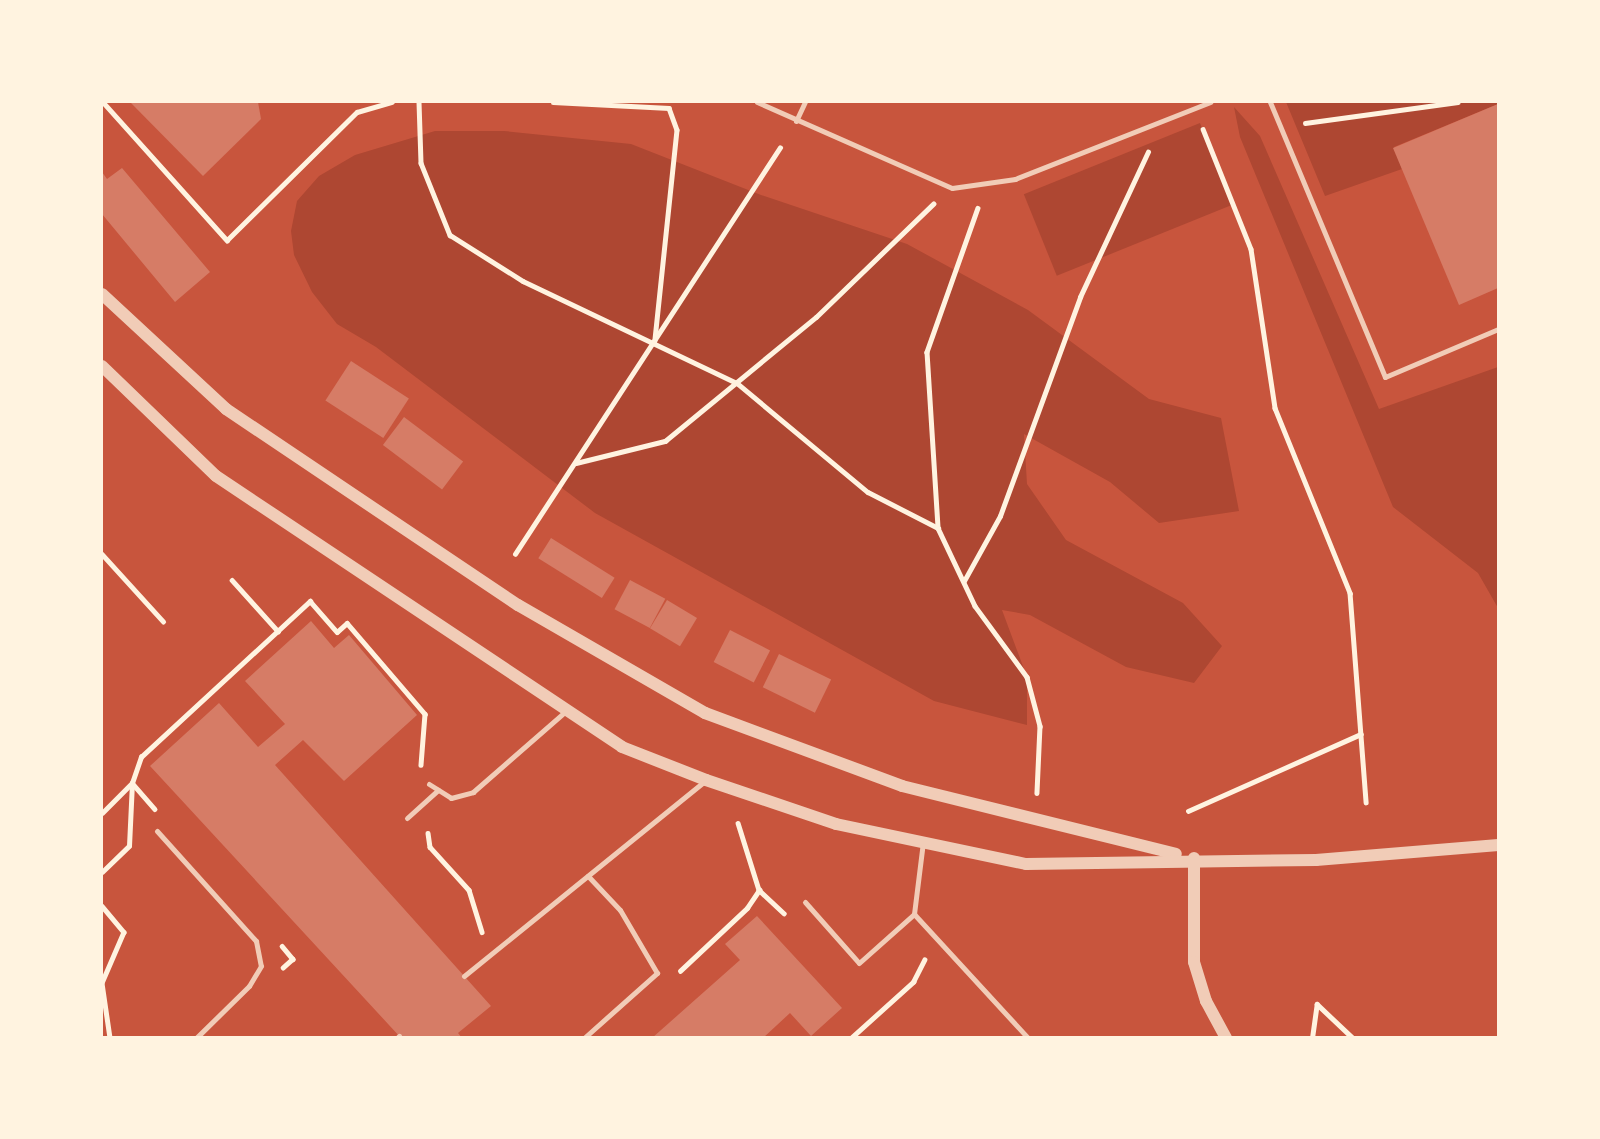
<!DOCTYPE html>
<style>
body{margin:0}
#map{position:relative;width:1600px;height:1139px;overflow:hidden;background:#c8553d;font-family:"Libre Baskerville",serif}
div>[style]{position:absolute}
.green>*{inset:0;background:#ae4732;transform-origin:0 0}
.building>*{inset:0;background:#d67c66;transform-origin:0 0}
.path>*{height:4.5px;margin:-2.25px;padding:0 2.25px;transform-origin:2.25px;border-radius:2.25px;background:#fff3e0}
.service>*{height:5px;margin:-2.5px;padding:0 2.5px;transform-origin:2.5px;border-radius:2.5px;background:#f1ccb7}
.tertiary>*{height:12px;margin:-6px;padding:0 6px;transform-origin:6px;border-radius:6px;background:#f1ccb7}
span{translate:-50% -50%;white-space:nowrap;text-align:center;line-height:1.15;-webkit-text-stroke:5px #fff3e0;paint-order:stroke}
.frame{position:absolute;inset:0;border:103px solid #fff3e0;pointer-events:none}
</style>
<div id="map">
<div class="green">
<div style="clip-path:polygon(1286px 102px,1498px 102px,1498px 104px,1394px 147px,1402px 169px,1325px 196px)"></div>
<div style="clip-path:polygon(1234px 107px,1260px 136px,1379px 409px,1498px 367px,1498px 608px,1478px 573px,1393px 507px,1240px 137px)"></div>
<div style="left:1200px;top:123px;width:88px;height:190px;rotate:68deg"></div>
<div style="clip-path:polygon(435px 131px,504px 131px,631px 144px,761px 195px,907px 244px,1028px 310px,1149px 399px,1221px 418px,1239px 511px,1159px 523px,1110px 482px,1024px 434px,1027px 484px,1066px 540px,1183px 603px,1222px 646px,1194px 683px,1126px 667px,1030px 615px,1002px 610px,1027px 677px,1027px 725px,934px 701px,595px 513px,376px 347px,337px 324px,312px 292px,294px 255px,291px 231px,297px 201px,319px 176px,355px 155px)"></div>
</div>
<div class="building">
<div style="clip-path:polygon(130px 102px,258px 102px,261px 119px,203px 176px)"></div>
<div style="clip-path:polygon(1498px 104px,1498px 288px,1459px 305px,1393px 148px)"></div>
<div style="clip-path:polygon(122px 168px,210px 272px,175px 302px,102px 214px,102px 172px,107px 179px)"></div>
<div style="left:351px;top:361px;width:69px;height:47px;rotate:33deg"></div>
<div style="left:404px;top:417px;width:74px;height:35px;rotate:37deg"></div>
<div style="left:551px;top:538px;width:75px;height:24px;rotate:32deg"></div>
<div style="left:630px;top:580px;width:40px;height:33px;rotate:28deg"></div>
<div style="left:667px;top:600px;width:35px;height:33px;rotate:31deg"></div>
<div style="clip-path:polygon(311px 621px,334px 648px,349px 635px,417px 715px,344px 781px,303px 740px,275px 765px,491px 1006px,458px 1033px,462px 1038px,401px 1038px,150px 766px,219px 703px,258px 747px,285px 724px,245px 681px)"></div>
<div style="left:730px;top:630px;width:45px;height:36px;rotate:27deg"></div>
<div style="left:779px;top:654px;width:58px;height:37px;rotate:26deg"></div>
<div style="clip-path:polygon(757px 916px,842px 1008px,811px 1036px,790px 1013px,763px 1038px,652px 1038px,740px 960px,725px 944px)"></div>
</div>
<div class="path">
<div style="left:103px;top:102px;width:186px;rotate:48.1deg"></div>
<div style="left:227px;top:240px;width:182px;rotate:-44.6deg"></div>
<div style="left:357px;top:112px;width:36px;rotate:-16deg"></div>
<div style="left:419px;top:102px;width:61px;rotate:88.1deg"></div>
<div style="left:421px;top:163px;width:78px;rotate:68.1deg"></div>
<div style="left:450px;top:235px;width:86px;rotate:32.2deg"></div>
<div style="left:523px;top:281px;width:237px;rotate:25.5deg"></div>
<div style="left:737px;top:383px;width:170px;rotate:39.8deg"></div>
<div style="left:868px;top:492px;width:79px;rotate:27.2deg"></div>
<div style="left:553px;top:102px;width:116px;rotate:3deg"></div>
<div style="left:669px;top:108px;width:23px;rotate:70deg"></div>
<div style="left:677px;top:130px;width:212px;rotate:96deg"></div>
<div style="left:1305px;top:123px;width:154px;rotate:-7.8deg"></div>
<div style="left:1203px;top:129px;width:129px;rotate:68.2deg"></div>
<div style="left:1251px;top:249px;width:161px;rotate:81.4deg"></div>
<div style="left:1275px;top:408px;width:200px;rotate:67.9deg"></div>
<div style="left:1350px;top:593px;width:210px;rotate:85.6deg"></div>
<div style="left:978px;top:208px;width:153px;rotate:109.5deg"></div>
<div style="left:927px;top:352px;width:176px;rotate:86.4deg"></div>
<div style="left:938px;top:528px;width:86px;rotate:64.6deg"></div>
<div style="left:975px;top:606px;width:88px;rotate:53.8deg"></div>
<div style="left:1027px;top:677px;width:51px;rotate:75.1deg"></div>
<div style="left:1040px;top:726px;width:67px;rotate:92.6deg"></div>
<div style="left:576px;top:463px;width:92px;rotate:-13.9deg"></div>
<div style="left:665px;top:441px;width:195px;rotate:-39.4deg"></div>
<div style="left:816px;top:317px;width:163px;rotate:-44deg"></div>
<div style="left:102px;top:554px;width:91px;rotate:47.7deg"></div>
<div style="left:515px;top:554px;width:485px;rotate:-56.9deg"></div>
<div style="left:232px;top:580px;width:69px;rotate:48deg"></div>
<div style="left:964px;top:581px;width:74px;rotate:-61deg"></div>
<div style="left:1000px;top:516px;width:233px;rotate:-69.9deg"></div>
<div style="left:1080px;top:297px;width:160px;rotate:-64.9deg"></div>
<div style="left:133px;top:784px;width:33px;rotate:49deg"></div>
<div style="left:1188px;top:811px;width:189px;rotate:-24deg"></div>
<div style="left:102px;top:813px;width:41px;rotate:-45deg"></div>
<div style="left:738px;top:823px;width:70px;rotate:72.6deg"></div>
<div style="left:428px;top:833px;width:14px;rotate:82deg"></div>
<div style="left:430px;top:847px;width:58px;rotate:47.8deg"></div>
<div style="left:469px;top:890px;width:44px;rotate:72.8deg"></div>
<div style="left:102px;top:872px;width:37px;rotate:-44deg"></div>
<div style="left:129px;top:846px;width:63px;rotate:-87.3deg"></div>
<div style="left:132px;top:783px;width:28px;rotate:-71deg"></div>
<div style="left:141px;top:757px;width:230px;rotate:-42.7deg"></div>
<div style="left:310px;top:601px;width:41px;rotate:48.9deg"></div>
<div style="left:337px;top:632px;width:13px;rotate:-42deg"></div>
<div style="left:347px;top:623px;width:120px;rotate:49.4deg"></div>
<div style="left:425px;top:714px;width:51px;rotate:94.5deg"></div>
<div style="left:102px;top:906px;width:34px;rotate:50deg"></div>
<div style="left:124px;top:932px;width:56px;rotate:113.3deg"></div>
<div style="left:102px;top:983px;width:56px;rotate:81.7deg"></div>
<div style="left:282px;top:946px;width:17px;rotate:50deg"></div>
<div style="left:293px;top:959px;width:13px;rotate:138deg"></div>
<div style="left:680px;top:971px;width:92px;rotate:-43.2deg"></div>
<div style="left:747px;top:908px;width:22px;rotate:-56deg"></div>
<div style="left:759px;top:890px;width:34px;rotate:43deg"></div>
<div style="left:1317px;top:1004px;width:50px;rotate:43.4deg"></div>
<div style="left:851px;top:1038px;width:84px;rotate:-42.1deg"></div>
<div style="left:913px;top:982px;width:25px;rotate:-63deg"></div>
<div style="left:1312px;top:1038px;width:34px;rotate:-82deg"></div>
</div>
<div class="service">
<div style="left:757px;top:102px;width:213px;rotate:23.8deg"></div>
<div style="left:952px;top:188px;width:64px;rotate:-8.1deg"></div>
<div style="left:1015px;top:179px;width:210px;rotate:-21.5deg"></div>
<div style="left:1270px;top:102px;width:298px;rotate:67.3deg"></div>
<div style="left:1385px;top:377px;width:123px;rotate:-23deg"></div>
<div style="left:796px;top:121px;width:21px;rotate:-65deg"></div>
<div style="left:429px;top:784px;width:26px;rotate:32deg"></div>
<div style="left:451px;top:798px;width:23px;rotate:-15deg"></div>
<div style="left:473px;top:792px;width:123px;rotate:-41.1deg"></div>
<div style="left:407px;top:818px;width:42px;rotate:-42.1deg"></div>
<div style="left:157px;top:831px;width:148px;rotate:48deg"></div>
<div style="left:256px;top:941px;width:25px;rotate:79deg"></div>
<div style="left:261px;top:966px;width:23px;rotate:121deg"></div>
<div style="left:249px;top:986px;width:74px;rotate:135.5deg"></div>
<div style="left:805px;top:902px;width:81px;rotate:48.5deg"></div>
<div style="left:859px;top:963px;width:74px;rotate:-41.7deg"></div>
<div style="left:914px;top:914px;width:73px;rotate:-82.9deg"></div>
<div style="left:914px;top:914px;width:168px;rotate:47.4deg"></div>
<div style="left:464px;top:976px;width:311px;rotate:-39deg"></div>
<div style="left:397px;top:1038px;width:3px;rotate:-45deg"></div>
<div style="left:584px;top:1038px;width:98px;rotate:-41.7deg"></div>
<div style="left:657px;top:973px;width:73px;rotate:-120.4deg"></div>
<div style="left:620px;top:910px;width:47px;rotate:-133.3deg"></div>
</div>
<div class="tertiary">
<div style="left:102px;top:294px;width:169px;rotate:42.8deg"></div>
<div style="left:226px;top:409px;width:352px;rotate:33.9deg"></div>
<div style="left:518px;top:605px;width:216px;rotate:30deg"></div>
<div style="left:705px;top:713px;width:210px;rotate:20.3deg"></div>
<div style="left:902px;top:786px;width:282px;rotate:13.9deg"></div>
<div style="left:102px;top:366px;width:158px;rotate:44deg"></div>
<div style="left:216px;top:476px;width:488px;rotate:33.7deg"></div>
<div style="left:622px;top:747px;width:90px;rotate:21.4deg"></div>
<div style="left:706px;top:780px;width:137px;rotate:18.7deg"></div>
<div style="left:836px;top:824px;width:194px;rotate:11.9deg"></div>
<div style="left:1026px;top:864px;width:290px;rotate:-0.8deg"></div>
<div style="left:1316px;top:860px;width:183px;rotate:-4.7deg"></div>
<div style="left:1194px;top:858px;width:104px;rotate:90deg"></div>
<div style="left:1194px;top:962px;width:41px;rotate:72.9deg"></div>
<div style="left:1206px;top:1001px;width:42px;rotate:61.6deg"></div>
</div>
<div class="frame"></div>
</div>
